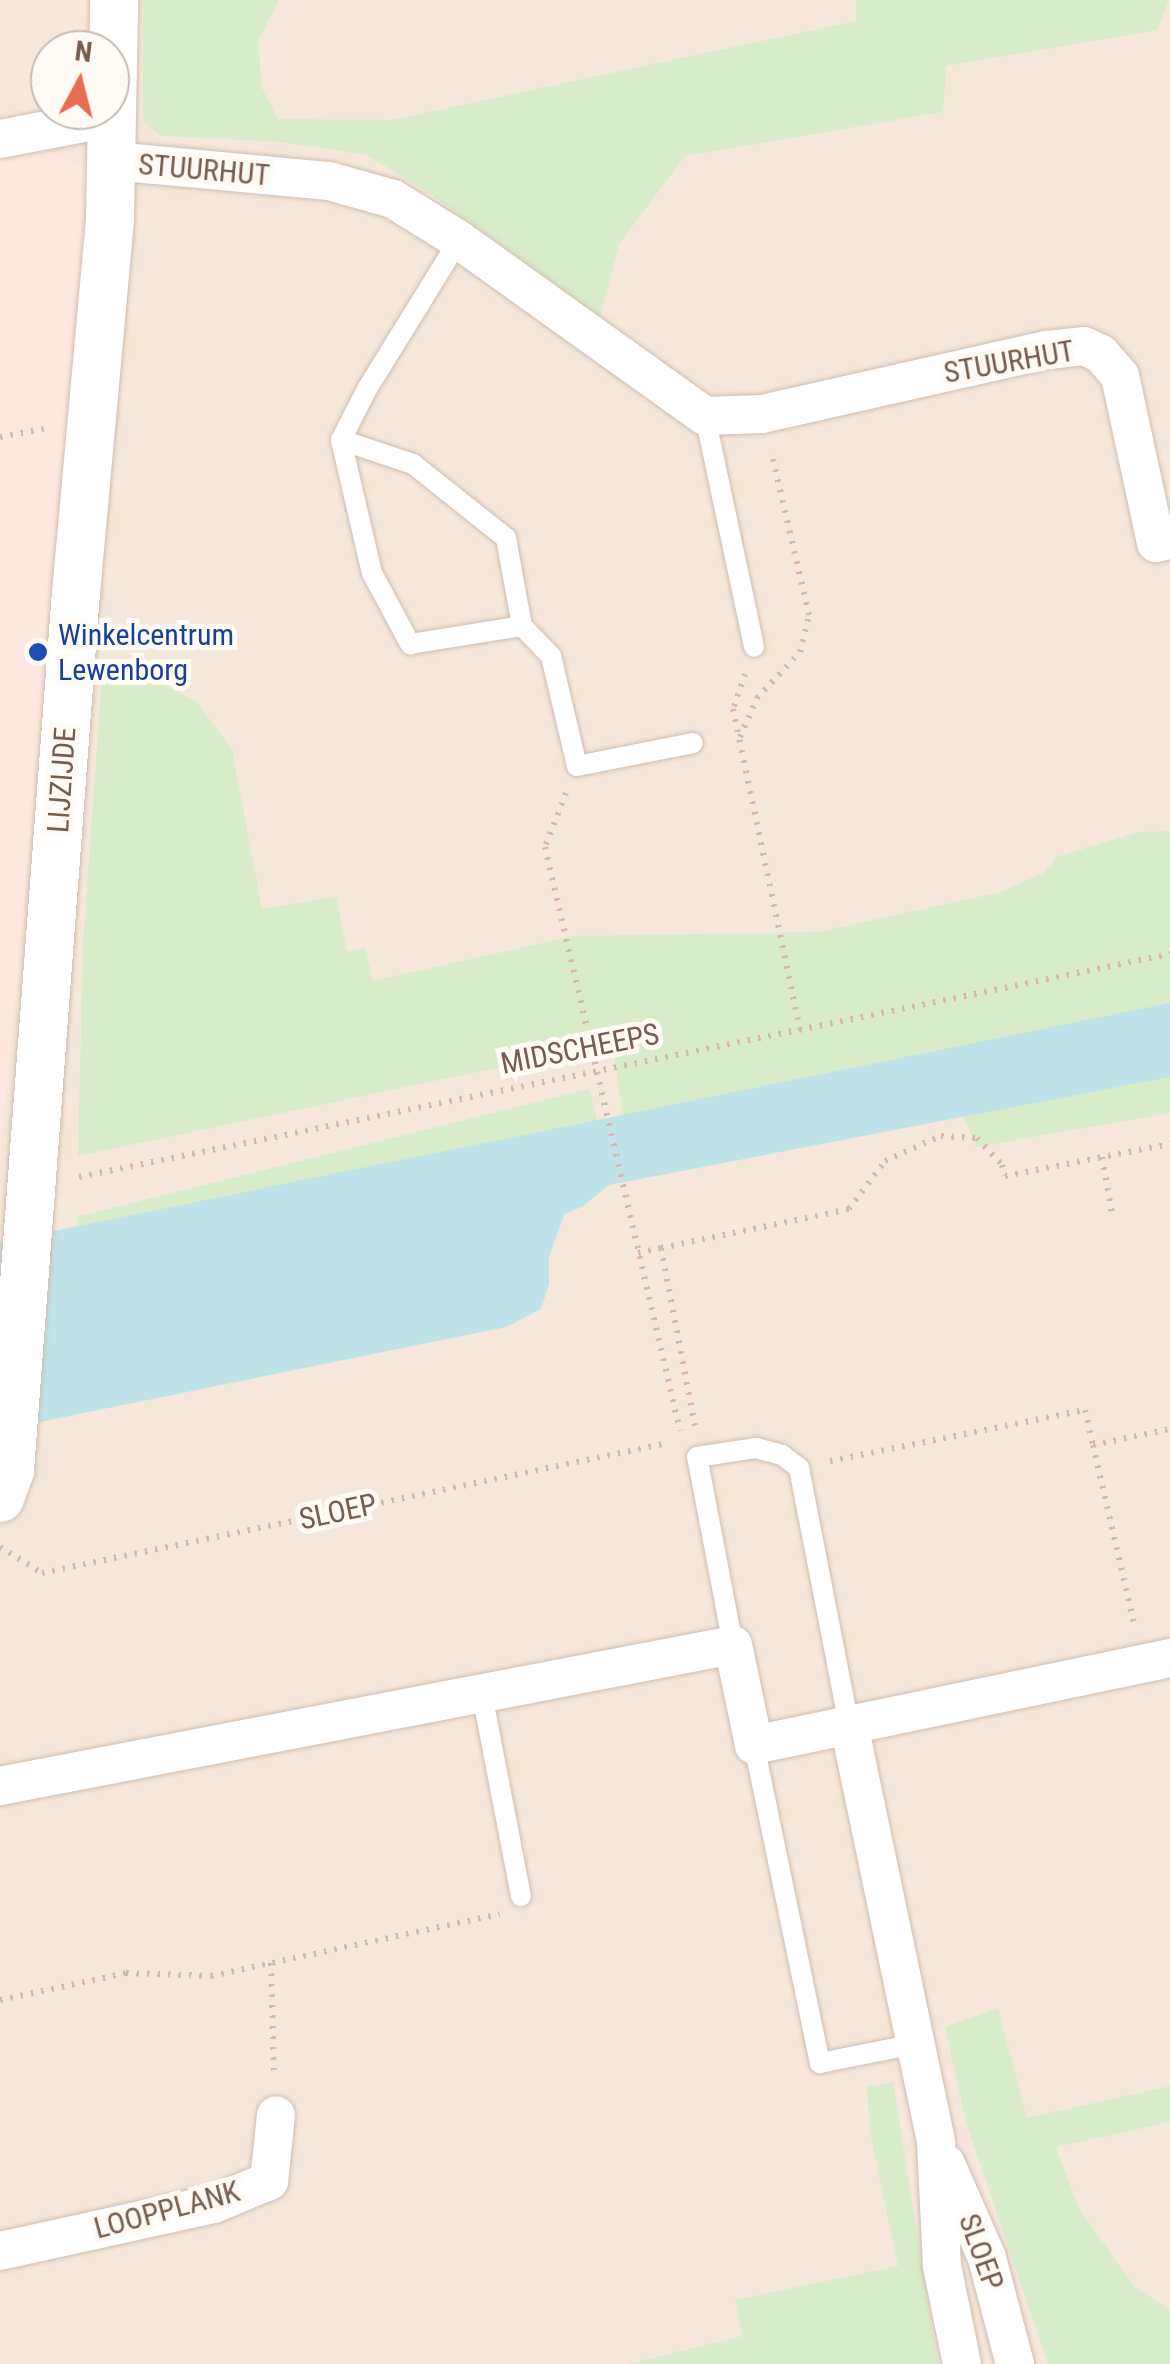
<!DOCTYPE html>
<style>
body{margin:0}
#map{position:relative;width:1170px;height:2364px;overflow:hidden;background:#fdf6ec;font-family:"Roboto Condensed",sans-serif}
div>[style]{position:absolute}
.residential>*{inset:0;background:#f5e8da}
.commercial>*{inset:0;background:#fde8e0}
.green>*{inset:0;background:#d8ecc9;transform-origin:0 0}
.water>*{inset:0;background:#bfe3e8}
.path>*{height:6px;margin-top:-3px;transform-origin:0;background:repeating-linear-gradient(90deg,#d9b8a5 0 2.5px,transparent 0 10.5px)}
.roads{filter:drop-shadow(0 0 2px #d1beb0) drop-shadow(0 0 2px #d1beb0)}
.service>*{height:20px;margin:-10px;padding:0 10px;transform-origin:10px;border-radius:10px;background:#fff}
.minor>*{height:38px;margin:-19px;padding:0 19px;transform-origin:19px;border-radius:19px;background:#fff}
.tertiary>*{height:48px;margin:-24px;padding:0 24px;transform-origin:24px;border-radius:24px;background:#fff}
.dots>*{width:28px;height:28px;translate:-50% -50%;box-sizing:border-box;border:5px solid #fffaf3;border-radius:50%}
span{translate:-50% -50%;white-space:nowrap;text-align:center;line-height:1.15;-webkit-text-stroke:10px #fffaf3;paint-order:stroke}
.street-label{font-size:30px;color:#7a5c4d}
.transit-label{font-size:30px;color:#164399}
.left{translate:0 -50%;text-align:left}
.north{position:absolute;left:30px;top:30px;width:100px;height:100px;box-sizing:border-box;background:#fffaf3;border:2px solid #cabbb1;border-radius:50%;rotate:7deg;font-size:28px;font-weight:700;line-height:40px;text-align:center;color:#7a5c4d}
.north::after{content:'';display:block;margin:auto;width:35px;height:45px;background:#e76f51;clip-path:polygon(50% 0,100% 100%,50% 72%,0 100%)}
</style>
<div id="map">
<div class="residential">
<div style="clip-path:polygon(evenodd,0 0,1170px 0,1170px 2364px,0 2364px,0 0,50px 50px,110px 50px,110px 110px,50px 110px,50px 50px)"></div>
</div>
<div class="commercial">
<div style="clip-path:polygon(36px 139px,93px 176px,0 1155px,0 146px)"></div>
</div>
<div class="green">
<div style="clip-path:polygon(143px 0,279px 0,258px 41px,262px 88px,278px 119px,391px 120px,856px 21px,856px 0,1169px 0,1157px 30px,946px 66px,943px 112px,685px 156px,619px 244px,600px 317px,425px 190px,365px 154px,280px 142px,160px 136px,143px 121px)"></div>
<div style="clip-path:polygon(103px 664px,154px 680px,197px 702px,232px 749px,262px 909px,336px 896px,347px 951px,365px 948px,373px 981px,574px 936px,818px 932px,1001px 892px,1045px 872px,1056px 857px,1139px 832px,1170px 831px,1170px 1113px,976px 1147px,960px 1107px,948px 1053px,623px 1116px,614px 1055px,576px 1051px,78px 1156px,83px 944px)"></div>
<div style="left:589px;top:1089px;width:34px;height:529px;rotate:76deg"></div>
<div style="clip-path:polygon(998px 2008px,1027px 2118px,1170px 2086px,1170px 2122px,1056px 2147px,1079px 2209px,1135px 2287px,1170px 2310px,1170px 2364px,1048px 2364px,966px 2122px,945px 2027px)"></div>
<div style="clip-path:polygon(893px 2082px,938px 2364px,629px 2364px,742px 2336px,735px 2300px,898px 2266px,870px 2132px,867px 2087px)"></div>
</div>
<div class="water">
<div style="clip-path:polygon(1170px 1003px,1170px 1077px,609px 1185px,583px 1206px,564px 1215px,549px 1257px,549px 1284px,541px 1309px,506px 1327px,0 1430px,0 1242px)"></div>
</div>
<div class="path">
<div style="left:0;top:437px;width:49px;rotate:-10.6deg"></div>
<div style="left:745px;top:674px;width:37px;rotate:109deg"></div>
<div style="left:733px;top:709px;width:327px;rotate:78.2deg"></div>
<div style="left:740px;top:737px;width:43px;rotate:-66.4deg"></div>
<div style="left:757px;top:698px;width:63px;rotate:-46.9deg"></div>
<div style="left:800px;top:652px;width:38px;rotate:-76deg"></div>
<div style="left:809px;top:615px;width:168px;rotate:-103deg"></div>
<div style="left:566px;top:793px;width:58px;rotate:111.3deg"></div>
<div style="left:545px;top:847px;width:599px;rotate:76.98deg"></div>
<div style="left:1102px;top:1157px;width:57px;rotate:79.9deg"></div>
<div style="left:79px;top:1177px;width:1114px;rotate:-11.55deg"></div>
<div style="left:661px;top:1248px;width:192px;rotate:-11.7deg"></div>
<div style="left:849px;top:1209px;width:60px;rotate:-53.1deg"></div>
<div style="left:885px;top:1161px;width:61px;rotate:-24.1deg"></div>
<div style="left:941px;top:1136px;width:36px;rotate:3deg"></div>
<div style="left:977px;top:1138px;width:37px;rotate:47deg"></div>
<div style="left:1002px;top:1165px;width:11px;rotate:75deg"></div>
<div style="left:1005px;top:1176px;width:168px;rotate:-11deg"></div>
<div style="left:638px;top:1253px;width:24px;rotate:-12deg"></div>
<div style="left:661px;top:1248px;width:181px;rotate:79.2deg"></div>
<div style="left:1093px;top:1445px;width:184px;rotate:77.1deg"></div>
<div style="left:830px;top:1461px;width:260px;rotate:-11.3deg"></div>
<div style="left:1085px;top:1410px;width:36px;rotate:77deg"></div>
<div style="left:1093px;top:1445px;width:79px;rotate:-11.7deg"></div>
<div style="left:0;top:1547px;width:49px;rotate:31.8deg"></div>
<div style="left:42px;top:1573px;width:639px;rotate:-11.73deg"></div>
<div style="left:271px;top:1963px;width:111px;rotate:88.5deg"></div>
<div style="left:0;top:2000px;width:129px;rotate:-12.1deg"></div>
<div style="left:126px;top:1973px;width:85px;rotate:2deg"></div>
<div style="left:211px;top:1976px;width:295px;rotate:-12.1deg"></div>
</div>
<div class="roads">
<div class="service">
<div style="left:459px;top:240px;width:175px;rotate:121.7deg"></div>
<div style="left:367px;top:389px;width:57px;rotate:117deg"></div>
<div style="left:341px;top:440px;width:137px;rotate:76.9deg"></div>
<div style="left:372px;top:573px;width:81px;rotate:61.8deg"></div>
<div style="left:410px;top:644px;width:113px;rotate:-9.1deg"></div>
<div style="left:522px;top:626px;width:42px;rotate:46deg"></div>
<div style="left:551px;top:656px;width:113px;rotate:76.7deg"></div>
<div style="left:577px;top:766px;width:118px;rotate:-11.2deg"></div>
<div style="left:705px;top:416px;width:236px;rotate:78deg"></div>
<div style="left:341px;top:440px;width:76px;rotate:18.4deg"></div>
<div style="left:413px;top:464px;width:119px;rotate:38.5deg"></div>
<div style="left:506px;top:538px;width:89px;rotate:79.7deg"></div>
<div style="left:733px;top:1645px;width:191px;rotate:-100.8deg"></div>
<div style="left:697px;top:1457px;width:60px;rotate:-8.7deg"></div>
<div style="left:756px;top:1448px;width:27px;rotate:15deg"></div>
<div style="left:782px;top:1455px;width:21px;rotate:37deg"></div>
<div style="left:799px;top:1468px;width:262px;rotate:79deg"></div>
<div style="left:482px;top:1694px;width:206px;rotate:79.1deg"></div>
<div style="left:754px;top:1745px;width:325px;rotate:78.3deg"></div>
<div style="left:820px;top:2063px;width:97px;rotate:-11.3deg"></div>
</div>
<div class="minor">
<div style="left:0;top:139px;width:116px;rotate:-10.9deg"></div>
<div style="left:113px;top:161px;width:217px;rotate:5.3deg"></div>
<div style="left:329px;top:181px;width:66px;rotate:15.7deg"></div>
<div style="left:393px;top:199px;width:78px;rotate:31.8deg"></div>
<div style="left:459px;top:240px;width:302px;rotate:35.6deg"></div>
<div style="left:705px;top:416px;width:57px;rotate:-2deg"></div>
<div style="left:762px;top:414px;width:292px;rotate:-12.7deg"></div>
<div style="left:1047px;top:350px;width:37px;rotate:-6deg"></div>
<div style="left:1084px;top:346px;width:19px;rotate:25deg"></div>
<div style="left:1101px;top:354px;width:29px;rotate:49deg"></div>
<div style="left:1120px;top:376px;width:171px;rotate:77.8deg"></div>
<div style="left:1156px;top:543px;width:14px;rotate:-12deg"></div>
<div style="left:849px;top:1725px;width:427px;rotate:78.2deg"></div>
<div style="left:936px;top:2143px;width:123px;rotate:87.2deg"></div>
<div style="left:942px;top:2266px;width:100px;rotate:78.5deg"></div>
<div style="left:0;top:1786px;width:746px;rotate:-10.89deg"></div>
<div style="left:733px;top:1645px;width:102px;rotate:78.1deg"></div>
<div style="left:754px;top:1745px;width:425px;rotate:-11.8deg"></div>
<div style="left:946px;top:2164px;width:103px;rotate:66.4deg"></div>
<div style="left:987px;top:2258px;width:110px;rotate:75.2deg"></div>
<div style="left:0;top:2251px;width:219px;rotate:-12.4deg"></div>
<div style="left:214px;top:2204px;width:60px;rotate:-22.7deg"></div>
<div style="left:269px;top:2181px;width:66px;rotate:-83.9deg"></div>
</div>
<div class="tertiary">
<div style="left:0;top:1498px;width:30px;rotate:-70deg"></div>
<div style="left:10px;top:1470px;width:879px;rotate:-85.7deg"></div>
<div style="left:76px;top:593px;width:377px;rotate:-84.8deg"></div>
<div style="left:110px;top:218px;width:218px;rotate:-88.9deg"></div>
</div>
</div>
<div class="dots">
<div style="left:38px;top:652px;background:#1a4fb4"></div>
</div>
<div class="street-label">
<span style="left:204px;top:170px;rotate:5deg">STUURHUT</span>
<span style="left:1009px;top:362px;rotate:-10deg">STUURHUT</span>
<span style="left:62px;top:780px;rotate:-86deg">LIJZIJDE</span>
<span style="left:580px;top:1049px;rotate:-11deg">MIDSCHEEPS</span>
<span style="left:338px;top:1512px;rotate:-12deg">SLOEP</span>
<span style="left:167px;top:2210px;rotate:-15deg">LOOPPLANK</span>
<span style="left:981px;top:2252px;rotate:70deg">SLOEP</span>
</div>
<div class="transit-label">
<span class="left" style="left:58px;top:652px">Winkelcentrum<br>Lewenborg</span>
</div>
<div class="north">N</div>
</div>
